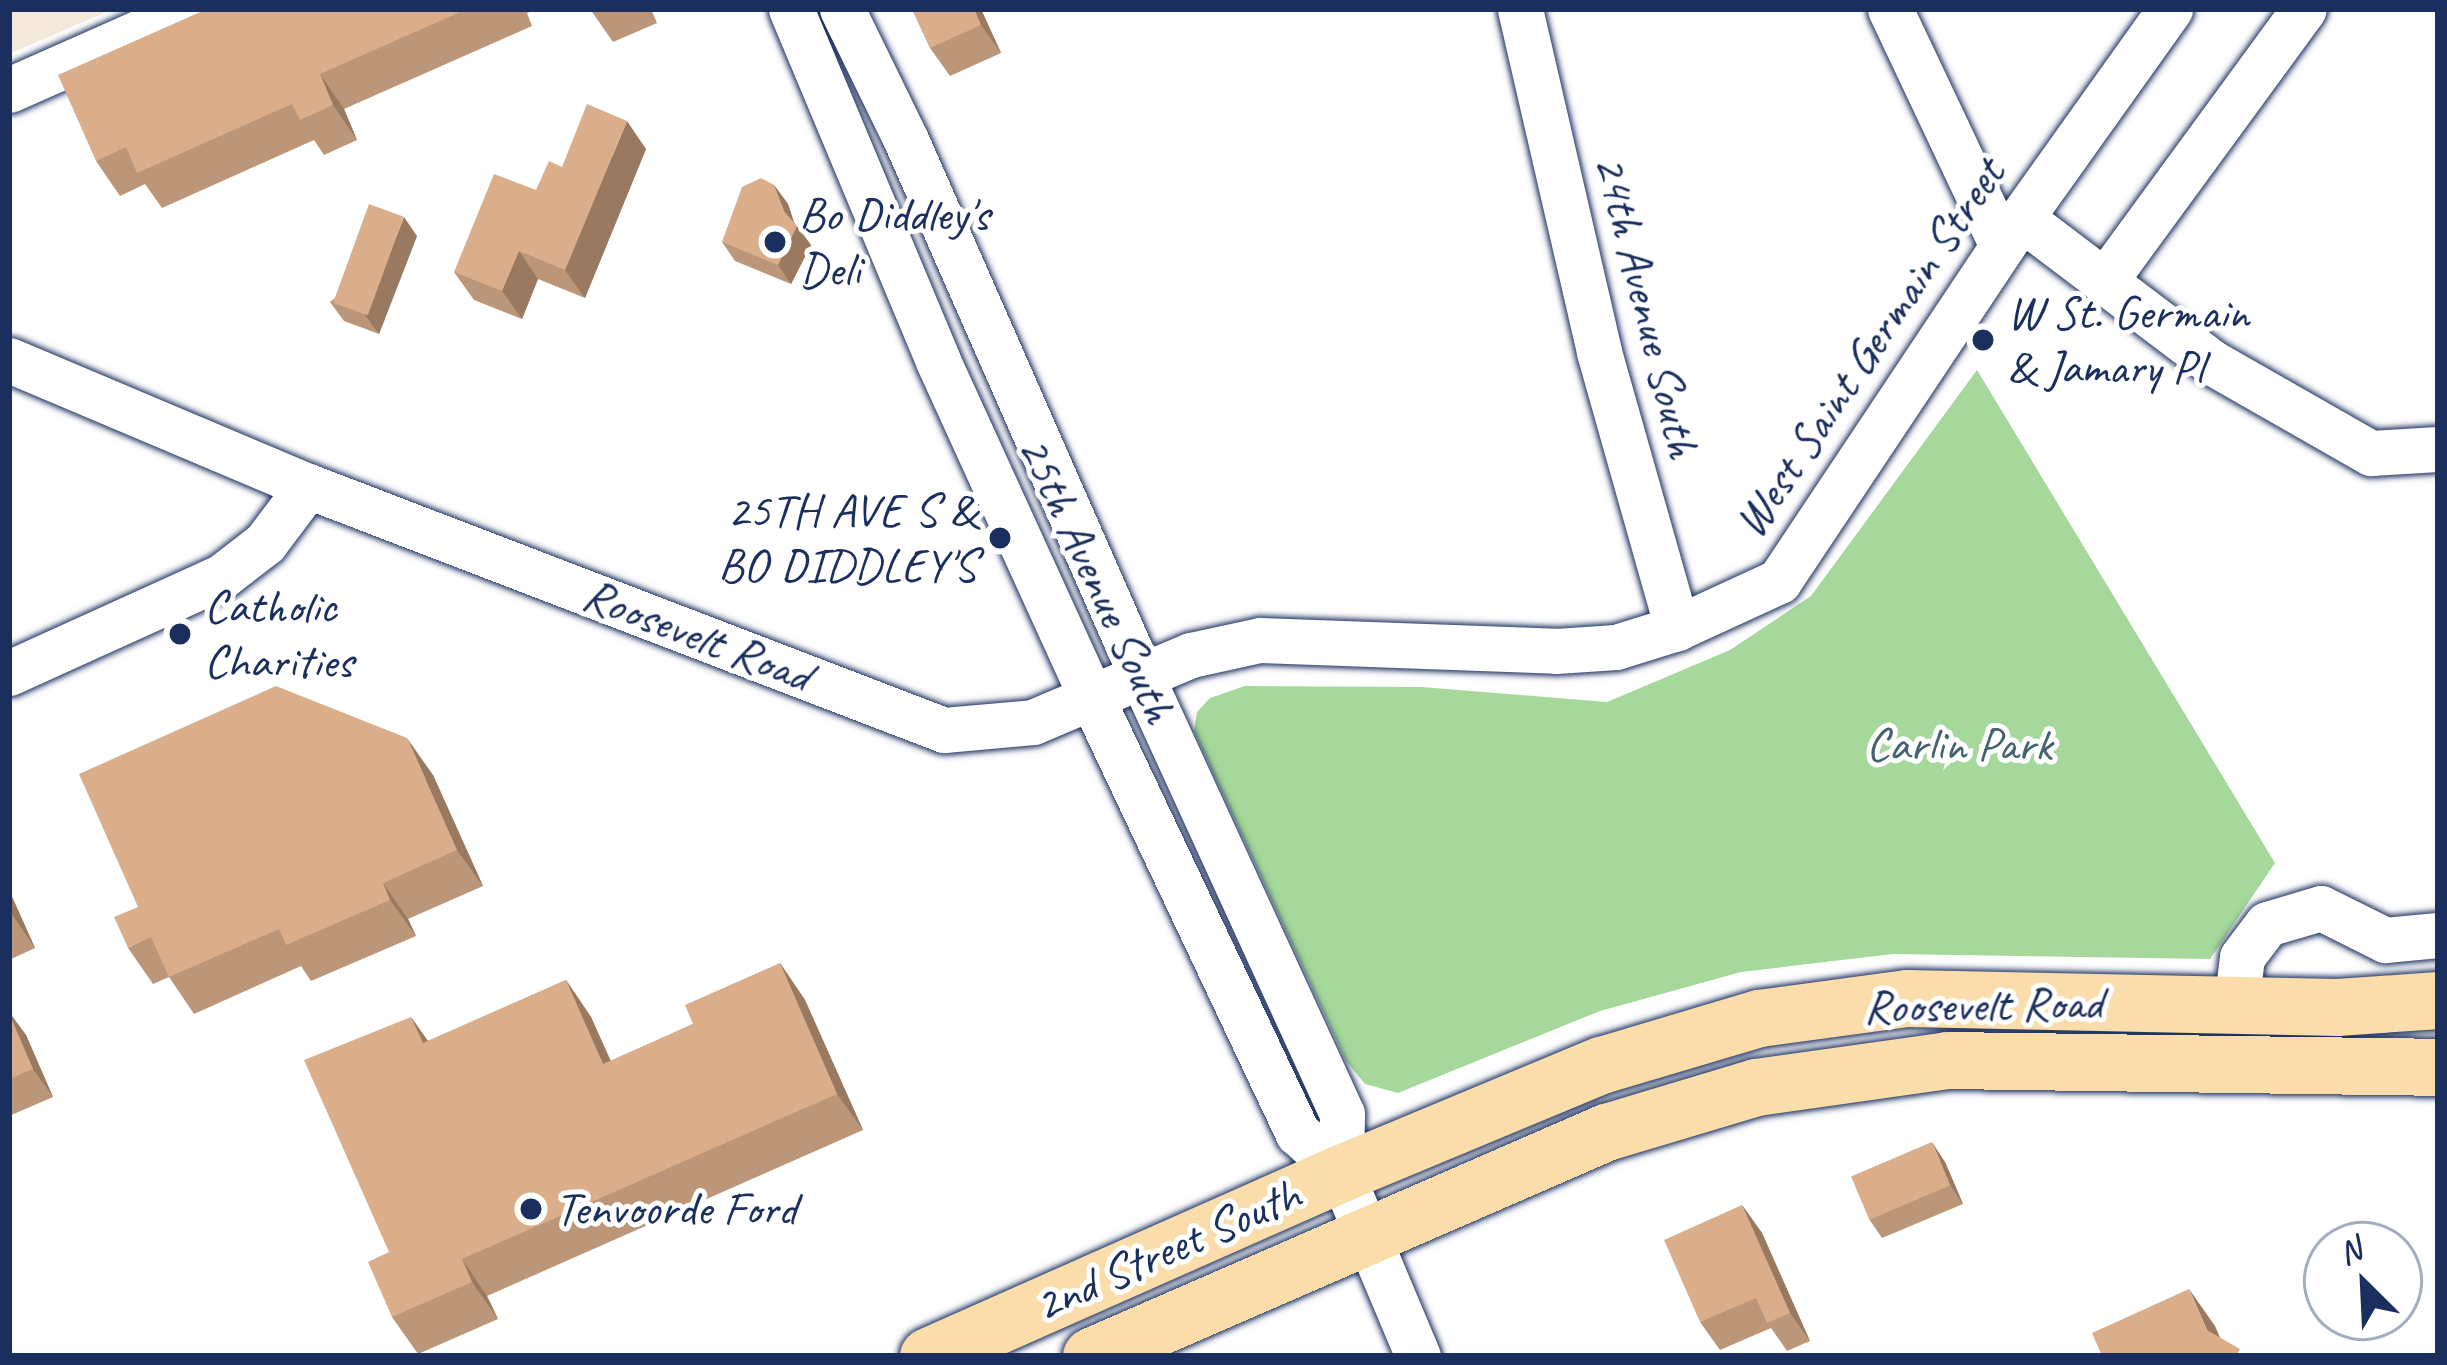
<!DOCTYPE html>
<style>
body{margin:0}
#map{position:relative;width:2447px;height:1365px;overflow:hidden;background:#fff;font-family:Caveat,sans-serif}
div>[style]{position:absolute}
.built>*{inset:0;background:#f4e7dc}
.green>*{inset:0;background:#a5d89a}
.roads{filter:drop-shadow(0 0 3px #1b2f5e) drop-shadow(0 0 3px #1b2f5e)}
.minor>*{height:45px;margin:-22.5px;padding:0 22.5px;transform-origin:22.5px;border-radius:22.5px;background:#fff}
.major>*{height:57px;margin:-28.5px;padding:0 28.5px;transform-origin:28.5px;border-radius:28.5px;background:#faddab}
.wall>*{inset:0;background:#bb9678}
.shaded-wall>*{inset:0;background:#997a61}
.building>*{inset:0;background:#daae8b;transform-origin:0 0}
.dots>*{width:33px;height:33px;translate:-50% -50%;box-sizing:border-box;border:6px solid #fff;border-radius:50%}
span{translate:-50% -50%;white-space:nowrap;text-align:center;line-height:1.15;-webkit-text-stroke:10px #fff;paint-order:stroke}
.poi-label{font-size:48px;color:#1b2f5e}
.left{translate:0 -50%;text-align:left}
.right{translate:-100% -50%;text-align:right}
.street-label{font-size:48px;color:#1b2f5e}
.park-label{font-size:48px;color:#446270}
.frame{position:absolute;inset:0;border:12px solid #1b2f5e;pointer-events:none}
.north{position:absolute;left:2303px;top:1221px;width:120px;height:120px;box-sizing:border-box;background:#fff;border:3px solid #a4acbf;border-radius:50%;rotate:336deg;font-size:33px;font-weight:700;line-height:48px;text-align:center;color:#1b2f5e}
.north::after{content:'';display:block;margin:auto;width:42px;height:54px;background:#1b2f5e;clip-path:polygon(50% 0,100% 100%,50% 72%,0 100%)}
</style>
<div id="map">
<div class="built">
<div style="clip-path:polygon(9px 9px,113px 9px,9px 54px)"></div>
</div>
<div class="green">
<div style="clip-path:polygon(1977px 370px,2275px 863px,2210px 959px,1893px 954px,1741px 972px,1600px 1011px,1398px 1093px,1365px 1084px,1346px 1061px,1194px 731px,1197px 712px,1210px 698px,1245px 686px,1422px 687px,1607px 702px,1730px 650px,1811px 596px)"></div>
</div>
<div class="roads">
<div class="minor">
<div style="left:791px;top:9px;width:381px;rotate:67.3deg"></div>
<div style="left:938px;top:361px;width:368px;rotate:65.5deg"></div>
<div style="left:1091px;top:696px;width:484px;rotate:64.7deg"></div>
<div style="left:1298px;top:1133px;width:59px;rotate:42.9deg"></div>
<div style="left:1341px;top:1173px;width:199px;rotate:67.2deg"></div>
<div style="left:842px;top:9px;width:146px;rotate:64deg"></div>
<div style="left:906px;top:140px;width:584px;rotate:66.29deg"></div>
<div style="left:1141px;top:675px;width:483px;rotate:65.4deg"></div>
<div style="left:1342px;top:1114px;width:59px;rotate:91deg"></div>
<div style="left:1520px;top:9px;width:352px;rotate:77deg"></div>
<div style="left:1599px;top:352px;width:287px;rotate:74.2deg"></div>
<div style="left:1890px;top:9px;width:262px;rotate:64.7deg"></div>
<div style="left:9px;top:90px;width:200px;rotate:-23.9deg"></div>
<div style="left:2021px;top:218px;width:241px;rotate:37.1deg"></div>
<div style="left:2213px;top:363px;width:182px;rotate:29.7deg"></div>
<div style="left:2371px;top:453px;width:67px;rotate:-3.4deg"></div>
<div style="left:2104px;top:282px;width:338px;rotate:-53.8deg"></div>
<div style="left:9px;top:360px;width:324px;rotate:22.9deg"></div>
<div style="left:308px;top:486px;width:681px;rotate:20.99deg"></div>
<div style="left:944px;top:730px;width:89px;rotate:-5.1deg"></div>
<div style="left:1033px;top:722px;width:172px;rotate:-23deg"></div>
<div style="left:1191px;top:655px;width:71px;rotate:-12.3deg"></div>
<div style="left:1260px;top:640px;width:296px;rotate:2.1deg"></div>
<div style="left:1556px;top:651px;width:60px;rotate:-3.8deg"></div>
<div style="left:1616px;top:647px;width:64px;rotate:-17.3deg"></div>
<div style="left:1677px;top:628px;width:112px;rotate:-24.7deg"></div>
<div style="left:1779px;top:581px;width:436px;rotate:-56.3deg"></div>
<div style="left:2021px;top:218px;width:257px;rotate:-54.5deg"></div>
<div style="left:9px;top:673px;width:233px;rotate:-24.4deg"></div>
<div style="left:221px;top:577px;width:56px;rotate:-37.7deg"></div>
<div style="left:265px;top:543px;width:71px;rotate:-53deg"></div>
<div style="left:2236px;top:1006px;width:49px;rotate:-83deg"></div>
<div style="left:2242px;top:957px;width:41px;rotate:-52.9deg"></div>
<div style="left:2267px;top:924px;width:56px;rotate:-16.5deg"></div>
<div style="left:2321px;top:908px;width:72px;rotate:26.6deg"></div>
<div style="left:2385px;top:940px;width:53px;rotate:-5.4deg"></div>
</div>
<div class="major">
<div style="left:928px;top:1356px;width:452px;rotate:-23.9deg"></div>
<div style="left:1341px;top:1173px;width:282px;rotate:-22.6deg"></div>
<div style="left:1601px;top:1065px;width:165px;rotate:-16.6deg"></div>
<div style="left:1759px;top:1018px;width:149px;rotate:-7.7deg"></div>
<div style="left:1907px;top:998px;width:430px;rotate:1.2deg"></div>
<div style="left:2337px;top:1007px;width:101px;rotate:-4deg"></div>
<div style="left:1091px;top:1356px;width:562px;rotate:-23.51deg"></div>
<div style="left:1606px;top:1132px;width:157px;rotate:-16.7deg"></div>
<div style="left:1756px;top:1087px;width:193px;rotate:-8deg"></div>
<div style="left:1947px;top:1060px;width:491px;rotate:0.8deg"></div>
</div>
</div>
<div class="wall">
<div style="clip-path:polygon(207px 9px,537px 9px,527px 13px,532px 26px,344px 109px,357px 140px,324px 155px,314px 140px,162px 208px,145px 184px,120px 196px,96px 161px)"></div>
<div style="clip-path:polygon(590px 9px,651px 9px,657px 23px,613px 42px)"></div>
<div style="clip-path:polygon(912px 9px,981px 9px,1001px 53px,950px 76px,930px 48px)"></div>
<div style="clip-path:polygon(646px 149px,585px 298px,538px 279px,522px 319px,474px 300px,454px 272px,562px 167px)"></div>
<div style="clip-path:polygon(774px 185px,788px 204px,794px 223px,811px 245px,791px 284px,735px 261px,722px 242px)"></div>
<div style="clip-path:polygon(417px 236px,379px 334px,344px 321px,330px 302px)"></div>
<div style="clip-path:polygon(433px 775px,483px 886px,408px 919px,416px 936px,311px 981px,301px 966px,194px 1014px,169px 977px,153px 984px,128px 948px)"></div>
<div style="clip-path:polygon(9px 890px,35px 948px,9px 960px)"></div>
<div style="clip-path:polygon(780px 963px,805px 1000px,863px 1130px,487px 1296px,498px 1319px,418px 1354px,392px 1317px,389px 1252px,411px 1017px,428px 1041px,566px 980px,591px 1017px,611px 1061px,693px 1024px)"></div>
<div style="clip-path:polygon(9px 1012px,26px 1035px,53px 1097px,9px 1116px)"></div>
<div style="clip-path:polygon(1945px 1162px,1963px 1204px,1882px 1238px,1869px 1219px)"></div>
<div style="clip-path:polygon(1742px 1205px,1762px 1233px,1810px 1341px,1787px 1351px,1771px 1328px,1720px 1350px,1700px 1322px)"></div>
</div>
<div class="shaded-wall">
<div style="clip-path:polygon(974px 9px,981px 9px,1001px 53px,981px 25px)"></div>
<div style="clip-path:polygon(320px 74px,344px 109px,357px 140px,333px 105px)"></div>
<div style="clip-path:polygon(627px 121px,646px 149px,585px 298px,565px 270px)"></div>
<div style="clip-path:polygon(774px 185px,788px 204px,796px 228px,797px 226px,811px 245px,791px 284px,778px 265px,784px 211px)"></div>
<div style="clip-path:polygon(404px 217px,417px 236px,379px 334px,365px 315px)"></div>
<div style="clip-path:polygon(519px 251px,538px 279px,522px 319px,502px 291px)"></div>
<div style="clip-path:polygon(407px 738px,433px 775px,483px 886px,457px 850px)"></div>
<div style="clip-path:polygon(383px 883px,408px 919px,416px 936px,390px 900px)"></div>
<div style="clip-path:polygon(9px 890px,35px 948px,9px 910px)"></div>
<div style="clip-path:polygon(780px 963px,805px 1000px,863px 1130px,837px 1094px)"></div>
<div style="clip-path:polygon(566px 980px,591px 1017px,628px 1101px,603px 1064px)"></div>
<div style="clip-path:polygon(9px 1012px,26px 1035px,53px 1097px,33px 1069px)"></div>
<div style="clip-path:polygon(411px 1017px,437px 1054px,423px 1043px)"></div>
<div style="clip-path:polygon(1932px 1142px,1945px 1162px,1963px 1204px,1950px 1185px)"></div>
<div style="clip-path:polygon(1742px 1205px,1762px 1233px,1810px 1341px,1790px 1313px)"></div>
<div style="clip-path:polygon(462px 1259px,487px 1296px,498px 1319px,472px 1282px)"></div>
<div style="clip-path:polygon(2189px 1289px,2215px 1326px,2228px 1356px,2207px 1330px)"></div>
</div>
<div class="building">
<div style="clip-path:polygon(207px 9px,467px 9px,320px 74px,333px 105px,300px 120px,292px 104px,137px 173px,126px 147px,96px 161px,58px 75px)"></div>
<div style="clip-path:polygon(912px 9px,974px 9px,981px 25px,930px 48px)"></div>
<div style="clip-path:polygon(587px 104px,627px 121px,565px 270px,519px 251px,502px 291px,454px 272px,494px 174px,536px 190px,549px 161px,562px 167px)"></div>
<div style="clip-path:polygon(761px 178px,774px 185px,784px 211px,797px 226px,778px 265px,722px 242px,742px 187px)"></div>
<div style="left:369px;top:204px;width:37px;height:105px;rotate:20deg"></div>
<div style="clip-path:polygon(276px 686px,407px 738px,457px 850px,383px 883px,390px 900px,286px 945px,279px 929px,169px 977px,151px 937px,128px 948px,114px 917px,138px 907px,79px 774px)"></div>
<div style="clip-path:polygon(780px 963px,837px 1094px,462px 1259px,472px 1282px,392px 1317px,368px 1262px,389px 1252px,304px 1060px,411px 1017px,423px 1043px,566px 980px,603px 1064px,693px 1024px,685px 1005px)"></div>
<div style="clip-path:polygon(9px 1014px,33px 1069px,9px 1079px)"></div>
<div style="left:1932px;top:1142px;width:47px;height:88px;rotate:67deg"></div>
<div style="clip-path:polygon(1742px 1205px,1790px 1313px,1767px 1323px,1756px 1298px,1700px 1322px,1664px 1240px)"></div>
<div style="clip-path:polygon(2189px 1289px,2207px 1330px,2240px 1349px,2236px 1356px,2102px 1356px,2092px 1333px)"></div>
</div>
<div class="dots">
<div style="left:775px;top:242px;background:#1b2f5e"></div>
<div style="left:1983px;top:340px;background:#1b2f5e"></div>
<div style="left:1000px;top:538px;background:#1b2f5e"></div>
<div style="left:180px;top:634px;background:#1b2f5e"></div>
<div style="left:531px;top:1209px;background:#1b2f5e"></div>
</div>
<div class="poi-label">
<span class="left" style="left:799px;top:242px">Bo Diddley's<br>Deli</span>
<span class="left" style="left:2007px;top:340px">W St. Germain<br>&amp; Jamary Pl</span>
<span class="right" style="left:976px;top:538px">25TH AVE S &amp;<br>BO DIDDLEY'S</span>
<span class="left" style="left:204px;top:634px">Catholic<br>Charities</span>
<span class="left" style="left:555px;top:1209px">Tenvoorde Ford</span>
</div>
<div class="street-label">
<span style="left:1647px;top:306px;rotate:76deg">24th Avenue South</span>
<span style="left:1869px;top:348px;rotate:-56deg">West Saint Germain Street</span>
<span style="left:1097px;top:579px;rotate:65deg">25th Avenue South</span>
<span style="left:697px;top:635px;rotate:21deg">Roosevelt Road</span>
<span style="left:1983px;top:1005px;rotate:-1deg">Roosevelt Road</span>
<span style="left:1167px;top:1250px;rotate:-24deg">2nd Street South</span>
</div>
<div class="park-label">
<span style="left:1959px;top:745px">Carlin Park</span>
</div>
<div class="frame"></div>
<div class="north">N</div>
</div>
